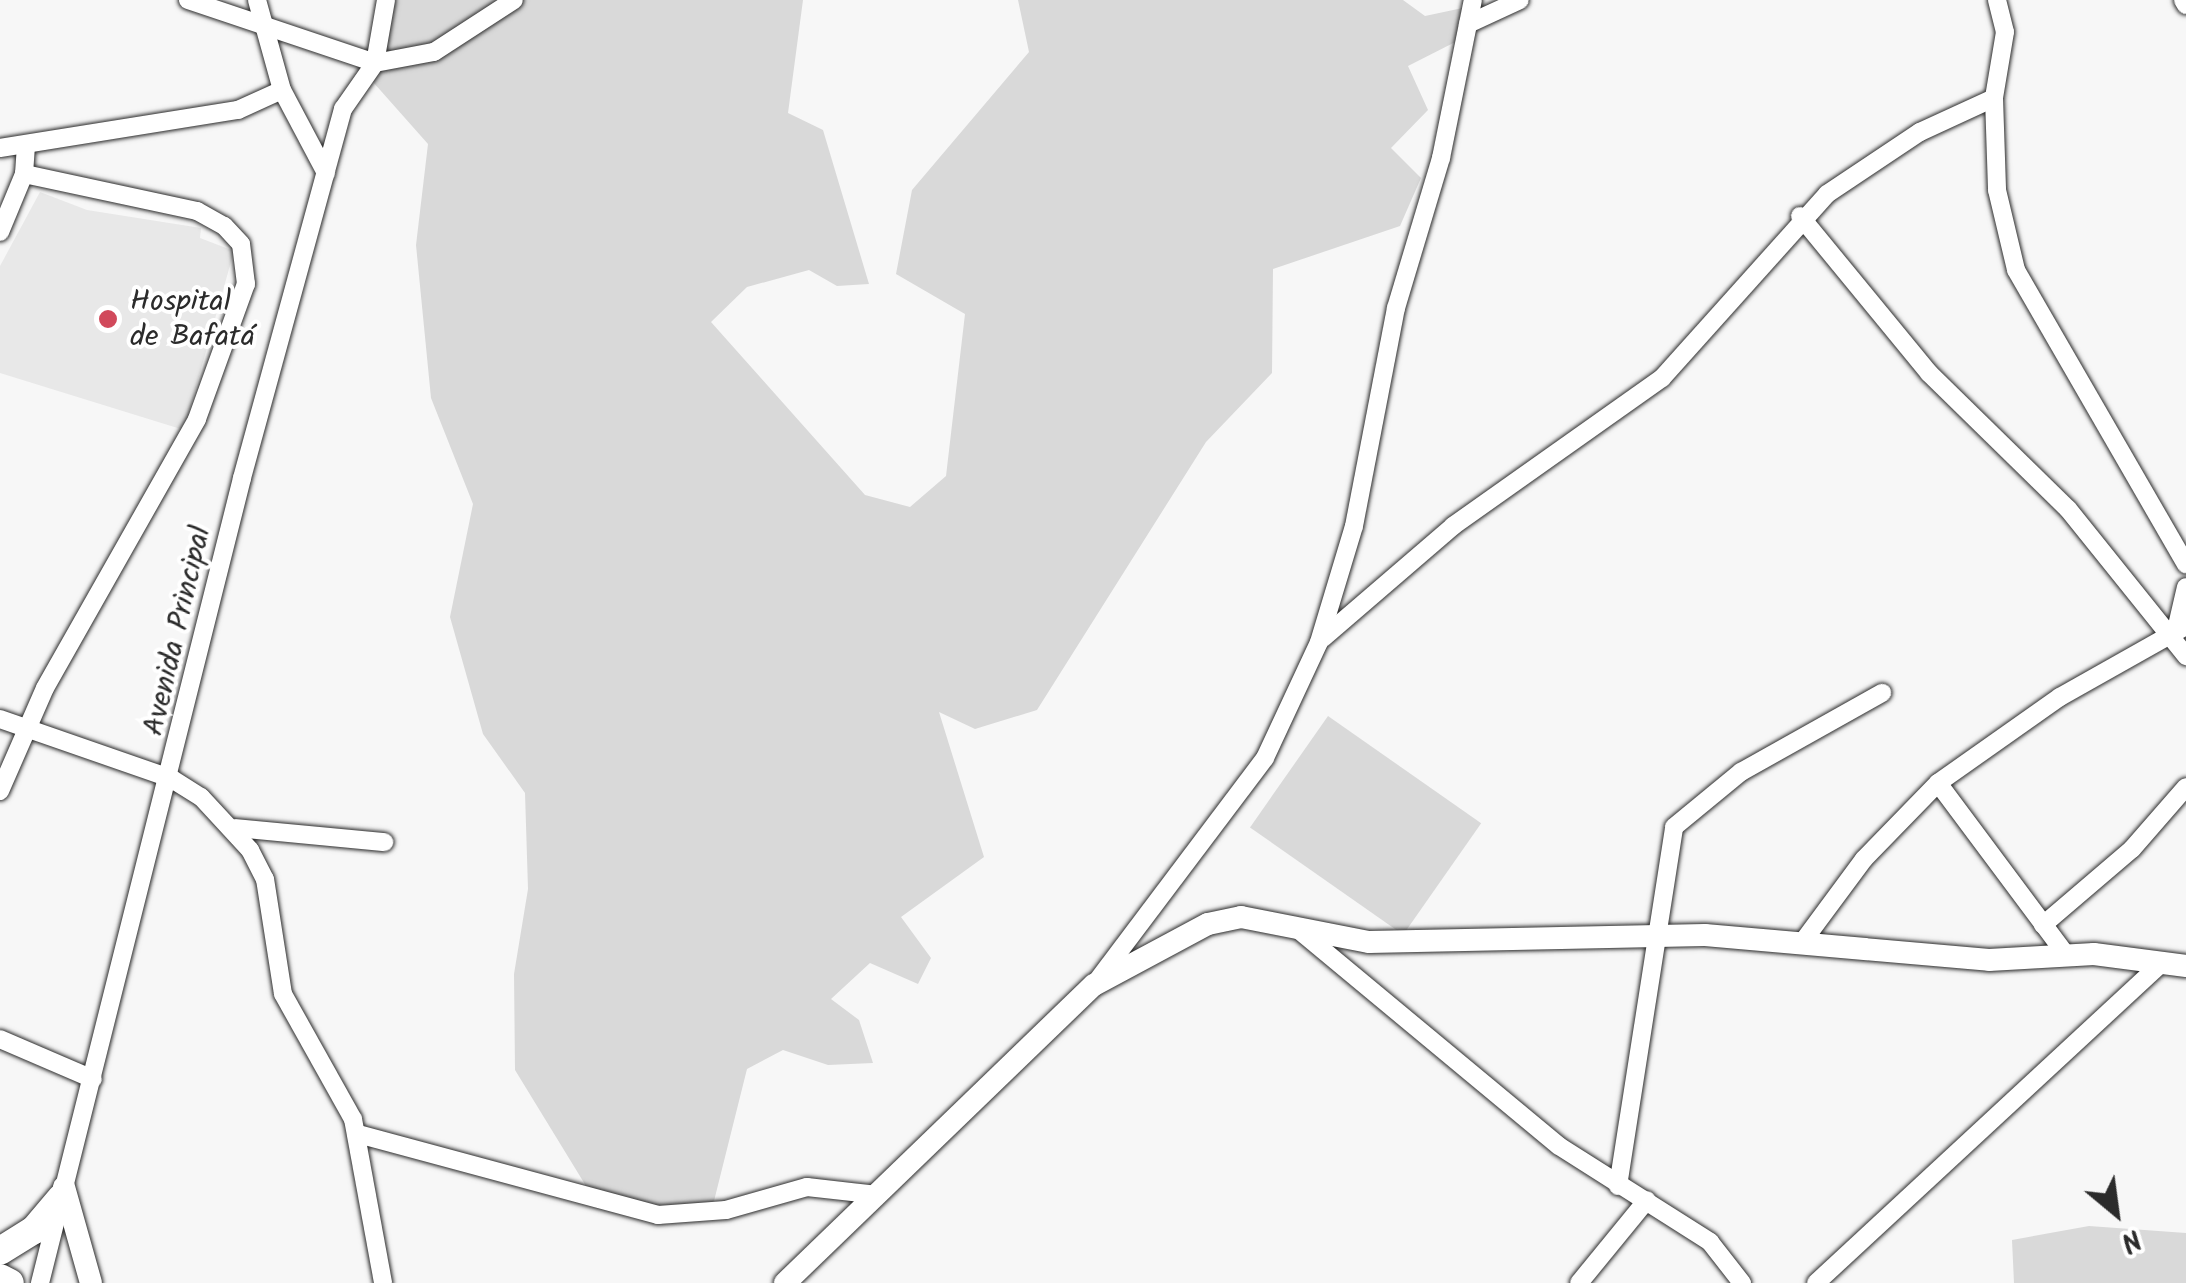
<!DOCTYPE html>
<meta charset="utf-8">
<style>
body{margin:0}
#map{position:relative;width:2186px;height:1283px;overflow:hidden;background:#f7f7f7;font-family:Kalam,sans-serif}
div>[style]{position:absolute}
.built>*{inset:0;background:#e8e8e8}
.green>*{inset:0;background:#d9d9d9;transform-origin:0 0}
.roads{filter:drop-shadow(0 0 2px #2b2b2b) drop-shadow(0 0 2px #2b2b2b)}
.minor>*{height:18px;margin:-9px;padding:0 9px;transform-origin:9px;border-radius:9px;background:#fff}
.tertiary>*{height:22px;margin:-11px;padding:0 11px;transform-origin:11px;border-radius:11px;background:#fff}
.primary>*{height:28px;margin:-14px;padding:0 14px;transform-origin:14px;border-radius:14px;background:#fff}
.dots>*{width:28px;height:28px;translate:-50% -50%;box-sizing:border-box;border:5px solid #fff;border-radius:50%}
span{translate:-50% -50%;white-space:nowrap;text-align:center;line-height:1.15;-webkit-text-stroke:8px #fff;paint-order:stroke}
.poi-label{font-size:30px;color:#2b2b2b}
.left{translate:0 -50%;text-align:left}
.street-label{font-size:30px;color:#2b2b2b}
.north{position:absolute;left:2066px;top:1163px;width:100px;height:100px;-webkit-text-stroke:8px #fff;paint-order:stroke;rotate:151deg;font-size:28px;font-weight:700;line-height:40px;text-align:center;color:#2b2b2b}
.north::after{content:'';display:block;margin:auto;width:35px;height:45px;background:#2b2b2b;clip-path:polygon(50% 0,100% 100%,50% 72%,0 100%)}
</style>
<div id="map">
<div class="built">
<div style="clip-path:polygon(40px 192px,87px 210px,201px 228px,200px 238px,234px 251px,184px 430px,0 373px,0 266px)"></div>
</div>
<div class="green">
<div style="clip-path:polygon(396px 0,803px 0,788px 113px,823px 130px,869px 284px,837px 286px,809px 270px,747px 287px,711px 322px,865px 495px,910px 507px,946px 476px,965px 314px,896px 274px,912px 190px,1029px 52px,1018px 0,1403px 0,1425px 16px,1472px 6px,1473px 33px,1408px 66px,1428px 110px,1391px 148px,1421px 178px,1400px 226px,1273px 269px,1272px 373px,1206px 442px,1037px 710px,975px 729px,939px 712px,984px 857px,901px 917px,931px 958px,918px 984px,870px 963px,831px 999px,859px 1020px,873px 1063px,828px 1065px,783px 1050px,747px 1069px,711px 1213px,664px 1209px,586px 1186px,515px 1070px,514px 974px,528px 889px,525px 793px,483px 734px,450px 617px,473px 504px,431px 398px,416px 245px,428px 144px,373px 82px)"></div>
<div style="left:1328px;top:716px;width:187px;height:136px;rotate:35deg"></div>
<div style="clip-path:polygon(2089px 1226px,2186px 1233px,2186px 1283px,2014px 1283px,2012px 1240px)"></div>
</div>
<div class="roads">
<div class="minor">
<div style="left:188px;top:0;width:197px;rotate:18.6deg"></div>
<div style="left:375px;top:63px;width:60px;rotate:-10.6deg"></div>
<div style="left:434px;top:52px;width:95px;rotate:-33deg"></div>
<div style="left:257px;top:0;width:93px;rotate:74.5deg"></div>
<div style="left:282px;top:90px;width:94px;rotate:62.1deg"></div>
<div style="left:1997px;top:0;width:33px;rotate:76deg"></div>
<div style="left:2005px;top:32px;width:67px;rotate:99.5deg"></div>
<div style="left:1994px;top:98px;width:92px;rotate:88.1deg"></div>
<div style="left:1997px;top:190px;width:82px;rotate:76.6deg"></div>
<div style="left:2016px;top:270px;width:340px;rotate:60deg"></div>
<div style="left:2183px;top:0;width:6px;rotate:59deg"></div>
<div style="left:1468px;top:24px;width:57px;rotate:-24.8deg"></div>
<div style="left:0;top:148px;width:241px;rotate:-9.1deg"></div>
<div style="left:238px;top:110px;width:48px;rotate:-24.4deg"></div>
<div style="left:1800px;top:216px;width:203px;rotate:50.6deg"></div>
<div style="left:1929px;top:373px;width:194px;rotate:44.4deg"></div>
<div style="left:2068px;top:509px;width:189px;rotate:51.2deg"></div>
<div style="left:0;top:232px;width:63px;rotate:-67.5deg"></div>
<div style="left:2176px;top:630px;width:44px;rotate:-76.9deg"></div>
<div style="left:1323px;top:638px;width:172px;rotate:-40.7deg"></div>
<div style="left:1453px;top:526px;width:256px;rotate:-35.3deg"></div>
<div style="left:1662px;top:378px;width:247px;rotate:-48.1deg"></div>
<div style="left:1827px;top:194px;width:112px;rotate:-33.7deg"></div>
<div style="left:1920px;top:132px;width:81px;rotate:-24.7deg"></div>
<div style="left:0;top:719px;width:182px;rotate:19.2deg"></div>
<div style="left:172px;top:779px;width:34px;rotate:32deg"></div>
<div style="left:201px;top:797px;width:72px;rotate:47.2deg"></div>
<div style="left:250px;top:850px;width:33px;rotate:63deg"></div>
<div style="left:265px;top:879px;width:116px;rotate:81.1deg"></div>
<div style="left:283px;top:994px;width:143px;rotate:60.8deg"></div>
<div style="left:353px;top:1119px;width:167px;rotate:79.6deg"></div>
<div style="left:1938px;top:783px;width:216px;rotate:53.3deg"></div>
<div style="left:0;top:791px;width:112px;rotate:-66.4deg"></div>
<div style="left:45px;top:688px;width:309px;rotate:-60.5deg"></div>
<div style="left:197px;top:419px;width:144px;rotate:-70.1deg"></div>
<div style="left:246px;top:284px;width:40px;rotate:-97.1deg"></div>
<div style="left:241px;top:244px;width:25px;rotate:-133deg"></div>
<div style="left:224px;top:226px;width:31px;rotate:-151deg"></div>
<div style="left:197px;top:211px;width:177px;rotate:-167.9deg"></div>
<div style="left:24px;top:174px;width:29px;rotate:-86deg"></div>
<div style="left:235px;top:828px;width:150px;rotate:5.4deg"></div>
<div style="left:2043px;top:925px;width:117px;rotate:-40.5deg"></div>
<div style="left:2132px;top:849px;width:82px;rotate:-48.9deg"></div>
<div style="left:1294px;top:926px;width:344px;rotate:39.7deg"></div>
<div style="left:1559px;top:1146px;width:179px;rotate:32.4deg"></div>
<div style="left:1710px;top:1242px;width:52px;rotate:52deg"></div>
<div style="left:1804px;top:940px;width:101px;rotate:-53.5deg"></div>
<div style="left:1864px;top:859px;width:106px;rotate:-45.8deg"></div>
<div style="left:1938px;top:783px;width:149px;rotate:-35.2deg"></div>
<div style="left:2060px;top:697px;width:145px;rotate:-29.4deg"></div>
<div style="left:1097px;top:981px;width:279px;rotate:-53deg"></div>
<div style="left:1265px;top:758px;width:128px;rotate:-65deg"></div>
<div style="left:1319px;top:642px;width:121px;rotate:-73.2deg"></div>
<div style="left:1354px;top:526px;width:222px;rotate:-79.1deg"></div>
<div style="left:1396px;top:308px;width:157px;rotate:-73.3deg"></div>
<div style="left:1441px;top:158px;width:161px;rotate:-78.6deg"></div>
<div style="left:0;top:1039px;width:101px;rotate:23.3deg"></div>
<div style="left:358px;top:1134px;width:311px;rotate:15.1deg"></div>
<div style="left:658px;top:1215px;width:68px;rotate:-4.2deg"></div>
<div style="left:726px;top:1210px;width:84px;rotate:-15.9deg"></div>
<div style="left:807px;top:1187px;width:71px;rotate:6.4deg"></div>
<div style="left:1618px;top:1186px;width:363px;rotate:-81.1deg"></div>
<div style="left:1674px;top:827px;width:87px;rotate:-39.4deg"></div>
<div style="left:1741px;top:772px;width:162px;rotate:-29.3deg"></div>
<div style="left:40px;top:1283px;width:830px;rotate:-75.91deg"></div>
<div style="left:242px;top:478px;width:383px;rotate:-74.7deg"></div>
<div style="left:343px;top:109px;width:56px;rotate:-55.2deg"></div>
<div style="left:375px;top:63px;width:64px;rotate:-80.1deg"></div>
<div style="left:1579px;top:1283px;width:107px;rotate:-50.7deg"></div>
<div style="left:1816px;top:1283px;width:470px;rotate:-42.8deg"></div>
</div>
<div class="tertiary">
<div style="left:64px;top:1187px;width:100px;rotate:74.3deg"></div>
<div style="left:785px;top:1283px;width:429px;rotate:-44deg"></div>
<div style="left:1094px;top:985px;width:129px;rotate:-28.2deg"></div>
<div style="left:1208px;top:924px;width:34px;rotate:-12deg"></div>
<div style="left:1241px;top:917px;width:130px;rotate:11.1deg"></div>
<div style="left:1369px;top:942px;width:336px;rotate:-1.2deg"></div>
<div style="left:1705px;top:935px;width:285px;rotate:5deg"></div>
<div style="left:1989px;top:960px;width:105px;rotate:-3.3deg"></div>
<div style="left:2094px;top:954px;width:93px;rotate:7.4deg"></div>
</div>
<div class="primary">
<div style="left:0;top:1251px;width:40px;rotate:-32deg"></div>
<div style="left:34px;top:1230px;width:42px;rotate:-49.8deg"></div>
<div style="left:0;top:1278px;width:11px;rotate:27deg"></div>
</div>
</div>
<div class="dots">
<div style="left:108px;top:319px;background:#d1495b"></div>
</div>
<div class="poi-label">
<span class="left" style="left:130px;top:319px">Hospital<br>de Bafatá</span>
</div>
<div class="street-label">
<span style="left:178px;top:631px;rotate:-77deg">Avenida Principal</span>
</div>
<div class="north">N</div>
</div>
